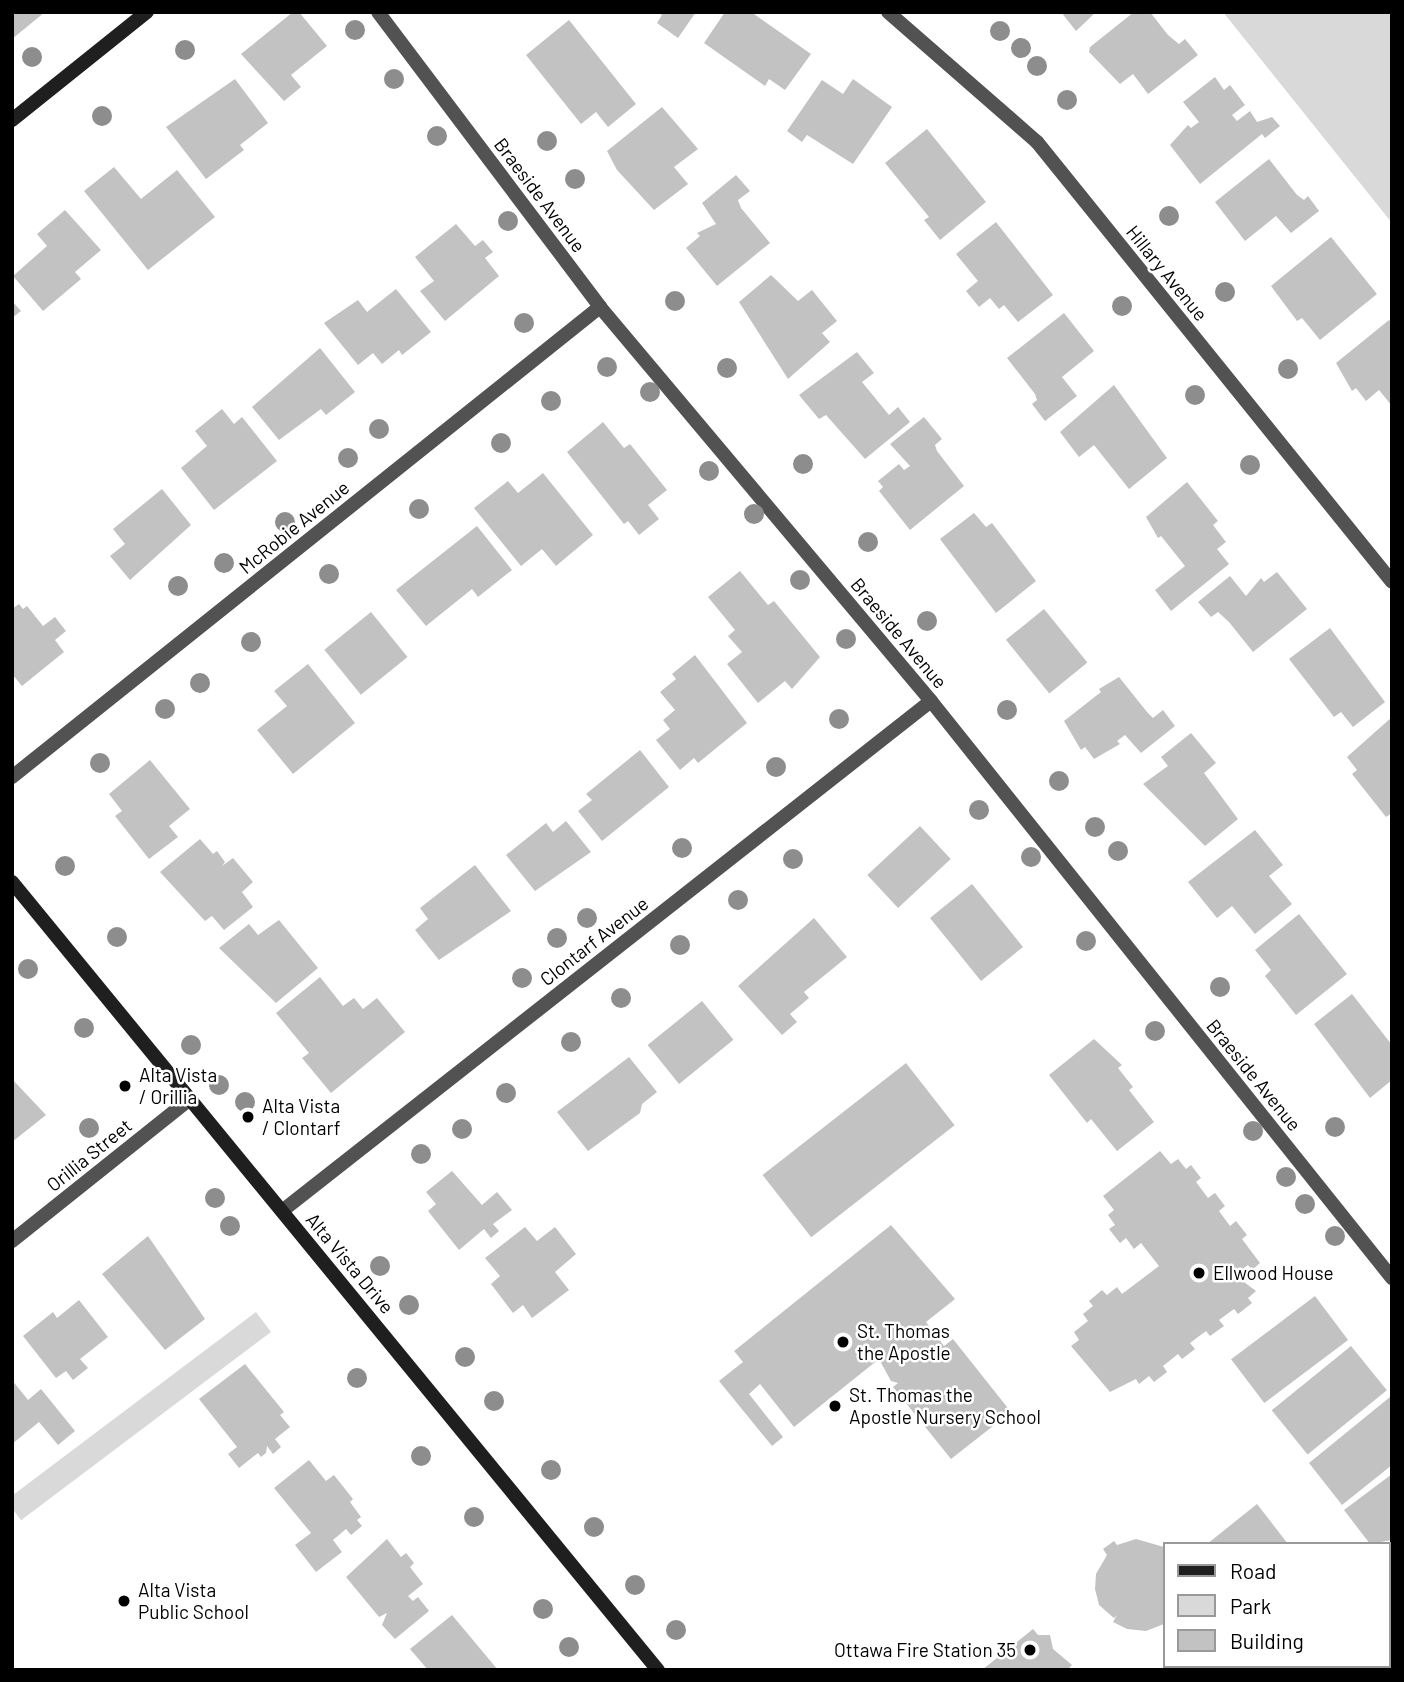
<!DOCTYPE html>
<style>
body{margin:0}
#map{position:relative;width:1404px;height:1682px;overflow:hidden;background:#fff;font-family:Barlow,sans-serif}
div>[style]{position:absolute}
.green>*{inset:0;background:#d9d9d9;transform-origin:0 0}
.building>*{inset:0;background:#c2c2c2;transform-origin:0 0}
.street>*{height:14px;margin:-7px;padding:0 7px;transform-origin:7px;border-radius:7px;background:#525252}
.secondary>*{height:14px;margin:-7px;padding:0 7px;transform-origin:7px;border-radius:7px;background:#1f1f1f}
.trees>*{width:20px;height:20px;margin:-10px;border-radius:50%;background:#8d8d8d}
.dots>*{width:19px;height:19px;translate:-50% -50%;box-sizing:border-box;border:4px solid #fff;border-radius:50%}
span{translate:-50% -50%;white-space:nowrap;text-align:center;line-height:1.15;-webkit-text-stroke:5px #fff;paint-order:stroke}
.street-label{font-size:19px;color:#000}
.poi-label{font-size:19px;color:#000}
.left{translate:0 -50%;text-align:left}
.right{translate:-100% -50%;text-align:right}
.frame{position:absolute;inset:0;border:14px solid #000;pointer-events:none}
.legend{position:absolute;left:1163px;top:1542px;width:228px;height:126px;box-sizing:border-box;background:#fff;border:2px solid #999;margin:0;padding:9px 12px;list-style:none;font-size:21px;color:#000}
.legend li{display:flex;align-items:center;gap:14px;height:35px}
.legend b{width:35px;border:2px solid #999}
</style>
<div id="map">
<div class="green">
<div style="clip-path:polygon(1223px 12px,1392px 12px,1392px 223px)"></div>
<div style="left:256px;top:1312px;width:25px;height:313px;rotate:53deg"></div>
</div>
<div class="building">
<div style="clip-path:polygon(12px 12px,45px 12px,12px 39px)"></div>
<div style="clip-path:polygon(293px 12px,299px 12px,327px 46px,291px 75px,301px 87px,284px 101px,241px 54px)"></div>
<div style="clip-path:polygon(657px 12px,696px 12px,678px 38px,657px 23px,662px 15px)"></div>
<div style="clip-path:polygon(725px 12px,751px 12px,811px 54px,785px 90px,769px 79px,765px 86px,704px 43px)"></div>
<div style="clip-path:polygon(1061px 12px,1096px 12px,1076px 31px)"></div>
<div style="clip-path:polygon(1134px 12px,1150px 12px,1168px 35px,1179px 44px,1185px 39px,1198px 55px,1148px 94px,1133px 74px,1120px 84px,1089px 52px,1090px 47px)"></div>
<div style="clip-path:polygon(569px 20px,636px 104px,608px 127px,596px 112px,581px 124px,526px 55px)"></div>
<div style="clip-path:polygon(1215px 77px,1224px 90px,1230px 85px,1245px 105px,1232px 115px,1237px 121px,1250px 111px,1257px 122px,1272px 117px,1280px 126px,1265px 138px,1262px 134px,1200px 184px,1170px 145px,1188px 125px,1191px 128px,1199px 122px,1183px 102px)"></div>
<div style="clip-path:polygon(235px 79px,268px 123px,240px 145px,244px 150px,206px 179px,166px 127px)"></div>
<div style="clip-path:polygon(853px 79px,892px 107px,853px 164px,807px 135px,802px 142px,787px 131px,822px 80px,843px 94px)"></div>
<div style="clip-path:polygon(662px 107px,698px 149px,674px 167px,688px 184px,654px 210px,617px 170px,607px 151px)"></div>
<div style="clip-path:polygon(927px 129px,986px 202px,940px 240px,924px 220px,929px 217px,885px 163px)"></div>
<div style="clip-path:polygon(1269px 159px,1297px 195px,1304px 200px,1308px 196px,1319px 211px,1291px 233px,1276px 216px,1245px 241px,1215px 202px)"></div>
<div style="clip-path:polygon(114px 167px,141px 199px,177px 170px,215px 217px,148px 270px,84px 191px)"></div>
<div style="clip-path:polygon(736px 175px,750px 191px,738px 200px,741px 208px,770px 243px,717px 286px,686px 248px,700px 236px,697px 233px,716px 224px,702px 203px)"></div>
<div style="clip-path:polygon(65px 210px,101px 250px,75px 272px,81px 279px,43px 311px,13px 276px,47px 246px,37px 234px)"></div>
<div style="clip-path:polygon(996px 222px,1053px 295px,1018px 322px,1004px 305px,999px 309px,990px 298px,979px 307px,966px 291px,978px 281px,956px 254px)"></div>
<div style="clip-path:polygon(456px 224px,475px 246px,483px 240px,493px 252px,485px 258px,499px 276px,445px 321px,420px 291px,434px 281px,415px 257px)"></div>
<div style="clip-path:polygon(1331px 237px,1377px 294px,1320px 340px,1302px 318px,1297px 321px,1271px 286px)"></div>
<div style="clip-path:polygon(771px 275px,798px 301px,812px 290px,837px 321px,822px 333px,830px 342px,788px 379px,739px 302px)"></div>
<div style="clip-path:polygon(396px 289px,431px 332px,402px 355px,399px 350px,382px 364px,373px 353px,358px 365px,324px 323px,358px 300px,367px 312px)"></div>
<div style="clip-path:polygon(12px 301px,21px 311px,12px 318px)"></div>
<div style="clip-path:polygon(1064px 313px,1094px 351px,1062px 377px,1077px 396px,1045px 421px,1032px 404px,1037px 400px,1035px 394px,1007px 358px)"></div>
<div style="clip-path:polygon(1389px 320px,1392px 323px,1392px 406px,1379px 390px,1366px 401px,1356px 388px,1352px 391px,1336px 363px)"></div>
<div style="clip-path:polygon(320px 348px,355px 392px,326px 415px,321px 409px,279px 440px,252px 407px)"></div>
<div style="clip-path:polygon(857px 352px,874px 373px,862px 382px,889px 415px,898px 407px,910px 422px,865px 459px,826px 415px,819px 419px,799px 395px)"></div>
<div style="clip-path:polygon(1114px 385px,1167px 458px,1129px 489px,1094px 445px,1079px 457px,1060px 432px)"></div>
<div style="clip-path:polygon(222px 409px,234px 424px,242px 417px,277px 461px,214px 510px,181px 468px,207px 446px,195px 431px)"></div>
<div style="clip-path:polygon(924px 417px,942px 439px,935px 445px,937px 451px,964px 486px,910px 530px,879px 491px,883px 487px,878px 481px,899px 464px,904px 470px,910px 466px,890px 444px)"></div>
<div style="clip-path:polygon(603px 422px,624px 448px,630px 444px,667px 490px,648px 505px,659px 519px,639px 535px,628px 521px,624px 524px,567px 452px)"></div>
<div style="clip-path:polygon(543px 473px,593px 535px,556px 566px,542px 549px,521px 566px,474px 508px,508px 481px,518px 493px)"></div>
<div style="clip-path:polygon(1187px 482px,1218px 521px,1213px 525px,1226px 542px,1217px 549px,1229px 564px,1171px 611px,1155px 590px,1185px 566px,1161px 536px,1158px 538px,1146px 517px)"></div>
<div style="clip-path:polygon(162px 489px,191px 525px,130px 580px,110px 556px,125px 544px,113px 529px)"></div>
<div style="clip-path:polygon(974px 513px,986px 527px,992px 523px,1036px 581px,996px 613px,940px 539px)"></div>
<div style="clip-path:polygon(477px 526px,512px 570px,478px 597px,472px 589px,426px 626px,396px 590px)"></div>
<div style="clip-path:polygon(740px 571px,768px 605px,774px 601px,820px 657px,792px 689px,785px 681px,758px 703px,727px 664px,742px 652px,728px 636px,735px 630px,708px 597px)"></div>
<div style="clip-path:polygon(1277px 572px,1307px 609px,1253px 652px,1229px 622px,1218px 612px,1211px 617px,1198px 602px,1230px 576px,1246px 596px,1261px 578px,1264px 582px)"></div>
<div style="clip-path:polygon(19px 604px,23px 609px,27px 606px,43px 626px,55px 617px,66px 631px,55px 640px,64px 652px,22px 686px,12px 674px,12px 609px)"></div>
<div style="left:1044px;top:609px;width:69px;height:49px;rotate:51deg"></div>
<div style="left:371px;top:612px;width:58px;height:60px;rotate:51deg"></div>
<div style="clip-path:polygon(1330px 628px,1385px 702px,1353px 727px,1341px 712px,1334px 717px,1289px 659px)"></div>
<div style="clip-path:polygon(695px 655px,747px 723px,698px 763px,694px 758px,680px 770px,656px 740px,670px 729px,663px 720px,675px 710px,660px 692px,676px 679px,672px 674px)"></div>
<div style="clip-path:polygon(308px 664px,355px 723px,293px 774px,257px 730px,287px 706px,274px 691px)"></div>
<div style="clip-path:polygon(1119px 677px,1147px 712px,1153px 718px,1163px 710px,1175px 726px,1141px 753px,1125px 735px,1117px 741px,1120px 744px,1094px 759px,1085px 747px,1081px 750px,1064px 721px,1101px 692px,1099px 689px)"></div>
<div style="clip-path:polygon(1392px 717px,1392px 813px,1386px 817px,1352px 774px,1357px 770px,1347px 757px)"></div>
<div style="clip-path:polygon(1191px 733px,1216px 763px,1204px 773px,1238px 819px,1205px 846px,1143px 784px,1168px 766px,1161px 757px)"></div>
<div style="clip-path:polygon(640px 750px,669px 787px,602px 841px,578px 811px,592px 800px,586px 794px)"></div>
<div style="clip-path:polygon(150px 760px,190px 809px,169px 826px,178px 837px,149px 859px,115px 816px,122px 811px,109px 794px)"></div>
<div style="clip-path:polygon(566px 821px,591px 852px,535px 891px,506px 855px,546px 823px,553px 832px)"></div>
<div style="left:920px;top:826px;width:45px;height:72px;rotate:47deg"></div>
<div style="clip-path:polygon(1255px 830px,1283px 865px,1269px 876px,1292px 904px,1255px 934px,1232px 906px,1217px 918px,1188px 882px)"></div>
<div style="clip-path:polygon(200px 839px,213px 854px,217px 851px,225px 862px,222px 866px,233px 858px,253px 882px,242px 892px,253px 907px,224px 930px,212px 916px,205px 921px,160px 872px)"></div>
<div style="clip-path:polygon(475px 865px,511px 911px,439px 960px,415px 930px,428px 919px,420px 908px)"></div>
<div style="left:972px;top:884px;width:81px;height:54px;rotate:51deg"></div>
<div style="clip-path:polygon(1299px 914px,1347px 974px,1296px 1015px,1265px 976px,1271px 970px,1255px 950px)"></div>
<div style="clip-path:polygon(814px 918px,847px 957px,804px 992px,809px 998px,790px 1014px,797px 1022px,782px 1035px,738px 986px)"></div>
<div style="clip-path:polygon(279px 920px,318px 968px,276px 1003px,219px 948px,249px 924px,258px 935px)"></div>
<div style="clip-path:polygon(320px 977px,343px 1006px,354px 998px,363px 1009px,377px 998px,405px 1032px,331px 1093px,302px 1058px,309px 1053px,276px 1013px)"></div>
<div style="clip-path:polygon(1352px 994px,1392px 1045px,1392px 1080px,1370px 1098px,1314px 1024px)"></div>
<div style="left:702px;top:1001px;width:50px;height:70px;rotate:51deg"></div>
<div style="clip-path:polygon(1094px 1039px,1122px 1065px,1118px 1068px,1133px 1087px,1129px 1090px,1154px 1122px,1117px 1151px,1091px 1119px,1087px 1123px,1049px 1075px)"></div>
<div style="clip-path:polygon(629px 1057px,657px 1092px,642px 1104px,640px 1113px,588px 1151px,557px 1112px)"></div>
<div style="left:906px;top:1063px;width:79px;height:182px;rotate:52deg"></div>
<div style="clip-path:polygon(12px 1079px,46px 1115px,12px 1142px)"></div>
<div style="clip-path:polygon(1160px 1151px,1171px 1164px,1178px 1159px,1186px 1169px,1191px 1165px,1201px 1178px,1196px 1182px,1208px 1198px,1215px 1193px,1225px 1206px,1219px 1211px,1230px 1226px,1236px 1221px,1247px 1235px,1242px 1239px,1260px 1263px,1252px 1270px,1248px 1265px,1244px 1268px,1251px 1277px,1244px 1282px,1256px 1291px,1248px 1298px,1252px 1303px,1238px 1314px,1234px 1309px,1219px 1320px,1224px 1326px,1210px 1336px,1206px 1331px,1190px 1343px,1195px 1349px,1182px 1359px,1178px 1354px,1163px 1366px,1167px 1372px,1154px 1382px,1149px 1376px,1139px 1384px,1136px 1379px,1110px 1392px,1071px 1346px,1079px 1340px,1074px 1332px,1088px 1321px,1083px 1314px,1093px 1306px,1089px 1301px,1102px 1290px,1107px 1295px,1117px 1287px,1122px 1294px,1159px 1266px,1141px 1243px,1134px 1249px,1126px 1238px,1120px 1243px,1109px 1229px,1115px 1225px,1108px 1215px,1114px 1210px,1103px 1196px)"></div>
<div style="clip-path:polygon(452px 1171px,482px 1205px,497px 1192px,512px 1210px,493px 1224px,499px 1231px,491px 1238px,484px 1229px,459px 1250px,428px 1211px,436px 1204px,426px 1192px)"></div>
<div style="clip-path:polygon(891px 1225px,955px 1299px,926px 1322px,944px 1346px,953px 1339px,1011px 1412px,951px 1459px,893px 1387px,898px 1383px,891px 1381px,879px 1359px,794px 1427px,760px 1384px,749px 1394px,783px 1437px,772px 1446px,719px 1381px,743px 1362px,734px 1351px)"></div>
<div style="clip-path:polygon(525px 1227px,537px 1241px,555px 1227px,576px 1254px,555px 1272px,569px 1290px,532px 1318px,523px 1305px,513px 1313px,491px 1284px,500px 1276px,485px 1258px)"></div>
<div style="clip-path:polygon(148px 1236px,205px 1319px,165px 1350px,102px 1274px)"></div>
<div style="left:1315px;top:1296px;width:55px;height:105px;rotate:53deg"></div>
<div style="clip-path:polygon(79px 1300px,108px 1337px,80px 1359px,88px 1368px,73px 1380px,66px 1371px,56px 1378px,23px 1336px,53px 1312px,57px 1318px)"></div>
<div style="left:1351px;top:1346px;width:57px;height:102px;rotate:51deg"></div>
<div style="clip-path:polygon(245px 1364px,284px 1412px,280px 1415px,290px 1427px,275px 1439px,281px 1447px,273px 1454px,267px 1446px,266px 1453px,261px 1457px,258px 1453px,239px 1468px,228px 1454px,237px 1447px,199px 1399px)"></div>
<div style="clip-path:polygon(12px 1380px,28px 1400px,41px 1389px,75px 1431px,58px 1445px,39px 1422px,12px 1444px)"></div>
<div style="clip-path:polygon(1390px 1397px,1392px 1465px,1342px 1505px,1309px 1463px)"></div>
<div style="clip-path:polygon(309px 1460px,326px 1481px,334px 1475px,353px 1499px,350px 1502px,361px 1517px,357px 1520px,362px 1526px,351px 1535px,346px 1529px,333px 1540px,342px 1552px,316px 1572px,295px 1545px,311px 1533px,274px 1488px)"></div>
<div style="clip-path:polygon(1392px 1474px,1392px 1540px,1370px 1544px,1344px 1510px)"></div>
<div style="clip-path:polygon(1257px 1504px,1288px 1544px,1207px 1544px)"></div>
<div style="clip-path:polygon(387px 1539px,401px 1557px,406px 1553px,414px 1563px,410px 1567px,423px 1584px,408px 1596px,413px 1601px,418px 1597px,429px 1611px,395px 1639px,382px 1625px,387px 1613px,379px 1617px,346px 1577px)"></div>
<div style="clip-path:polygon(1136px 1539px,1164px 1547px,1164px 1624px,1146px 1631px,1127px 1629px,1113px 1622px,1117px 1615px,1114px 1618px,1099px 1605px,1095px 1589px,1096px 1574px,1107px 1555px,1103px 1549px,1114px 1541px,1117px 1545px)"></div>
<div style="clip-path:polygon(452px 1615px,498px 1670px,428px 1670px,410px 1649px)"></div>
<div style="clip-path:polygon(1033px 1629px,1038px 1635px,1050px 1635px,1053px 1649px,1072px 1665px,1067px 1670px,982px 1670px)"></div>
</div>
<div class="street">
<div style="left:378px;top:12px;width:369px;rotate:53deg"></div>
<div style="left:600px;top:307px;width:515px;rotate:49.97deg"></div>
<div style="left:931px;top:701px;width:739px;rotate:51.38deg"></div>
<div style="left:888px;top:12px;width:198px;rotate:41.1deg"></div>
<div style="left:1037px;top:142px;width:565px;rotate:51.1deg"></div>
<div style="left:12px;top:777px;width:753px;rotate:-38.64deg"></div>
<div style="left:282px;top:1211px;width:825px;rotate:-38.16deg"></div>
<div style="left:12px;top:1241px;width:228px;rotate:-38.6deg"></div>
<div style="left:1388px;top:1639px;width:5px;rotate:-37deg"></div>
<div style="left:1350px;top:1670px;width:6px;rotate:-45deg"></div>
</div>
<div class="secondary">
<div style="left:12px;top:120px;width:173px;rotate:-38.7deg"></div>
<div style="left:12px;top:882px;width:1019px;rotate:50.66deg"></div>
</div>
<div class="trees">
<div style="left:355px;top:30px"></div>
<div style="left:1000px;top:31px"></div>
<div style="left:1021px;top:48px"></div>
<div style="left:185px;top:50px"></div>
<div style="left:32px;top:57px"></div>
<div style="left:1037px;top:66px"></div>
<div style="left:394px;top:79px"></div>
<div style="left:1067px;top:100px"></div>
<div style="left:102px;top:116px"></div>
<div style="left:437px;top:136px"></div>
<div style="left:547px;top:141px"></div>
<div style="left:575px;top:179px"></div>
<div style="left:1169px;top:216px"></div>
<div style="left:508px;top:221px"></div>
<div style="left:1225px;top:292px"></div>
<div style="left:675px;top:301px"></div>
<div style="left:1122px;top:306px"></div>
<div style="left:524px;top:323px"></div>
<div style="left:607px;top:367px"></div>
<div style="left:727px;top:368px"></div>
<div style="left:1288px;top:369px"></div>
<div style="left:650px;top:392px"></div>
<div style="left:1195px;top:395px"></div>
<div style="left:551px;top:401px"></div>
<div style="left:379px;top:429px"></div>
<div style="left:501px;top:443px"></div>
<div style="left:348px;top:458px"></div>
<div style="left:803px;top:464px"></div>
<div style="left:1250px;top:465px"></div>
<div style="left:709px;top:471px"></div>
<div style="left:419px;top:509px"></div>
<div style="left:754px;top:514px"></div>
<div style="left:285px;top:522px"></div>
<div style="left:868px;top:542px"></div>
<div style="left:224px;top:563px"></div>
<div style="left:329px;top:574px"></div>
<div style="left:800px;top:580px"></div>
<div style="left:178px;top:586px"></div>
<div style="left:927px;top:621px"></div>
<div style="left:846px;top:639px"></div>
<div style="left:251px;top:642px"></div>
<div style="left:200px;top:683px"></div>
<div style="left:165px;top:709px"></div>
<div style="left:1007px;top:710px"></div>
<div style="left:839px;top:719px"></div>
<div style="left:100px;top:763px"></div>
<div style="left:776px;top:767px"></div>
<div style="left:1059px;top:781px"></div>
<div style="left:979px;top:810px"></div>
<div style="left:1095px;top:827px"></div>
<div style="left:682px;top:848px"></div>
<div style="left:1118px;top:851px"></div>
<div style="left:1031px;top:857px"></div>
<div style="left:793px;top:859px"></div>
<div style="left:65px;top:866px"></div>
<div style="left:738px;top:900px"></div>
<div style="left:587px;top:918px"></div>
<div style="left:117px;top:937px"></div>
<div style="left:557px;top:938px"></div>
<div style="left:1086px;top:941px"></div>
<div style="left:680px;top:945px"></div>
<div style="left:28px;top:969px"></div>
<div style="left:522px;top:978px"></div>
<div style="left:1220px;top:987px"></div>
<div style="left:621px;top:998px"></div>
<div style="left:84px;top:1028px"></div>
<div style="left:1155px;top:1031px"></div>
<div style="left:571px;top:1042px"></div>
<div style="left:191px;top:1045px"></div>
<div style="left:219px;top:1085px"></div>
<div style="left:506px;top:1093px"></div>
<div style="left:245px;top:1102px"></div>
<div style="left:1335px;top:1127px"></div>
<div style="left:89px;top:1128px"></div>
<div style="left:462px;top:1129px"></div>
<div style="left:1253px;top:1131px"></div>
<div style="left:421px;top:1154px"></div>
<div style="left:1286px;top:1177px"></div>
<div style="left:215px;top:1198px"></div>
<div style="left:1305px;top:1204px"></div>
<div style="left:230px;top:1226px"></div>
<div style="left:1335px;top:1236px"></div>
<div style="left:380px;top:1266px"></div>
<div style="left:409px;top:1305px"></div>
<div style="left:465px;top:1357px"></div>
<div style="left:357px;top:1378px"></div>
<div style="left:494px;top:1401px"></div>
<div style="left:421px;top:1456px"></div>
<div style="left:551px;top:1470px"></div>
<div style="left:474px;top:1517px"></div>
<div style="left:594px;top:1527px"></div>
<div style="left:635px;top:1585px"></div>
<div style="left:543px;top:1609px"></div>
<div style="left:676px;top:1630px"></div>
<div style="left:569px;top:1647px"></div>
</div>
<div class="dots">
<div style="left:125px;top:1086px;background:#000"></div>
<div style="left:248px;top:1117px;background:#000"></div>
<div style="left:1199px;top:1273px;background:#000"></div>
<div style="left:843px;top:1342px;background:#000"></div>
<div style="left:835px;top:1406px;background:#000"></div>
<div style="left:124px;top:1601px;background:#000"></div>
<div style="left:1030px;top:1650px;background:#000"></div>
</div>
<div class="street-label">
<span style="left:540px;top:195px;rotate:53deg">Braeside Avenue</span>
<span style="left:1167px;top:273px;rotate:51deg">Hillary Avenue</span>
<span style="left:294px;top:527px;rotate:-39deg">McRobie Avenue</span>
<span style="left:899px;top:633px;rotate:50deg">Braeside Avenue</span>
<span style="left:594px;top:941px;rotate:-38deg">Clontarf Avenue</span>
<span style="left:1254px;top:1075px;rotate:51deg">Braeside Avenue</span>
<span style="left:89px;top:1155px;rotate:-39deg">Orillia Street</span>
<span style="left:350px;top:1263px;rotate:50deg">Alta Vista Drive</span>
</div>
<div class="poi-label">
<span class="left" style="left:139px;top:1086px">Alta Vista<br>/ Orillia</span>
<span class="left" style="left:262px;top:1117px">Alta Vista<br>/ Clontarf</span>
<span class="left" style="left:1213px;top:1273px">Ellwood House</span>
<span class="left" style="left:857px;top:1342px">St. Thomas<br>the Apostle</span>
<span class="left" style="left:849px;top:1406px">St. Thomas the<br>Apostle Nursery School</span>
<span class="left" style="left:138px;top:1601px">Alta Vista<br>Public School</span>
<span class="right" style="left:1016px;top:1650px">Ottawa Fire Station 35</span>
</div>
<div class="frame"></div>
<ul class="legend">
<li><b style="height:9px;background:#1f1f1f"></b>Road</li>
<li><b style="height:19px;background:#d9d9d9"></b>Park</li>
<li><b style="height:19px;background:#c2c2c2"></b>Building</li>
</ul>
</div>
